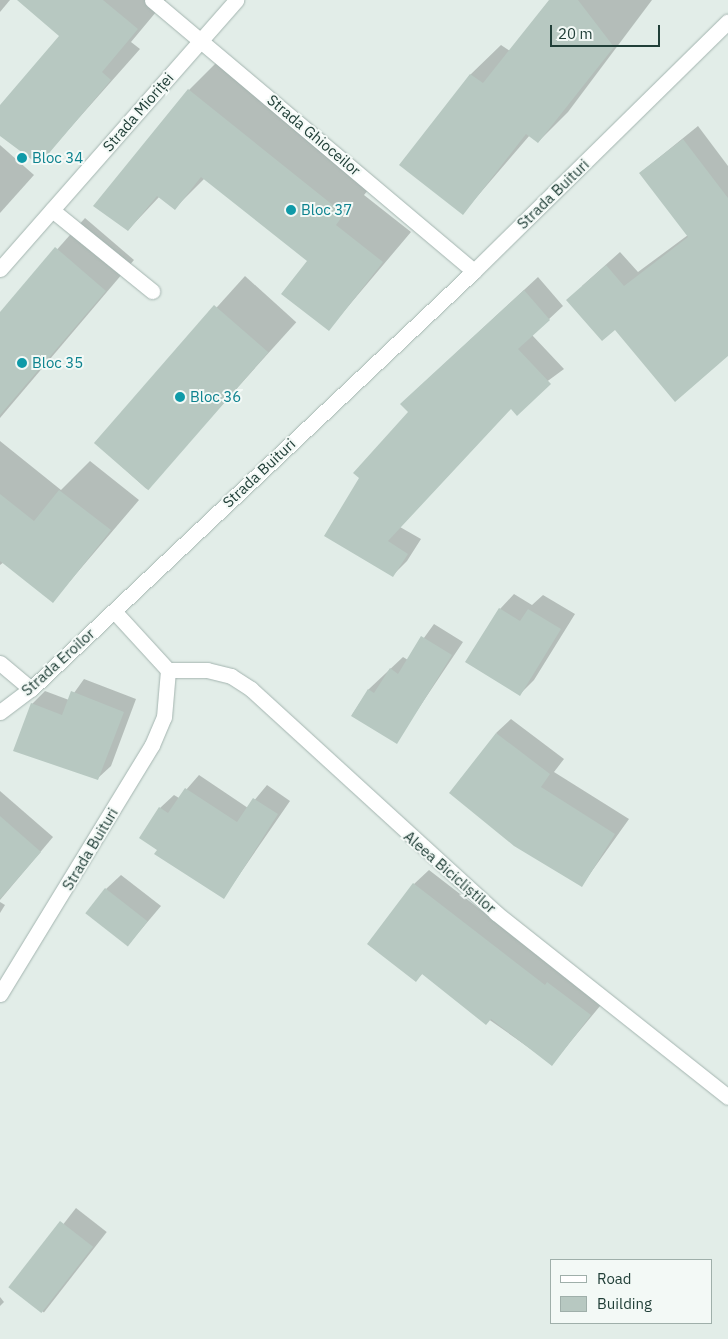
<!DOCTYPE html>
<meta charset="utf-8">
<style>
body{margin:0}
#map{position:relative;width:728px;height:1339px;overflow:hidden;background:#e2ede8;font-family:"IBM Plex Sans",sans-serif}
div>[style]{position:absolute}
.shadow>*{inset:0;background:#0003;transform-origin:0 0}
.building>*{inset:0;background:#b7c8c1;transform-origin:0 0}
.roads{filter:drop-shadow(0 0 1px #a4b5b0) drop-shadow(0 0 1px #a4b5b0)}
.lane>*{height:15px;margin:-7.5px;padding:0 7.5px;transform-origin:7.5px;border-radius:7.5px;background:#fff}
.street>*{height:15px;margin:-7.5px;padding:0 7.5px;transform-origin:7.5px;border-radius:7.5px;background:#fff}
.dots>*{width:14px;height:14px;translate:-50% -50%;box-sizing:border-box;border:2px solid #f3f9f6;border-radius:50%}
span{translate:-50% -50%;white-space:nowrap;text-align:center;line-height:1.15;-webkit-text-stroke:4px #f3f9f6;paint-order:stroke}
.street-label{font-size:15px;color:#213f38}
.culture-label{font-size:15px;color:#0d838f}
.left{translate:0 -50%;text-align:left}
.legend{position:absolute;left:550px;top:1259px;width:162px;height:65px;box-sizing:border-box;background:#f3f9f6;border:1px solid #9fafaa;margin:0;padding:6px 9px;list-style:none;font-size:15px;color:#213f38}
.legend li{display:flex;align-items:center;gap:10px;height:25px}
.legend b{width:25px;border:1px solid #9fafaa}
.scale{position:absolute;left:550px;top:25px;width:110px;height:22px;box-sizing:border-box;border:2px solid #213f38;border-top:0;padding-left:6px;font-size:15px;line-height:18px;white-space:nowrap;color:#213f38;-webkit-text-stroke:4px #f3f9f6;paint-order:stroke}
</style>
<div id="map">
<div class="shadow">
<div style="clip-path:polygon(0 0,10px 0,0 12px)"></div>
<div style="clip-path:polygon(29px 0,166px 0,131px 42px,140px 49px,39px 163px,0 134px,0 107px,61px 35px)"></div>
<div style="clip-path:polygon(551px 0,652px 0,568px 112px,538px 142px,530px 135px,463px 213px,401px 164px,471px 74px,501px 45px,510px 51px)"></div>
<div style="clip-path:polygon(218px 61px,373px 184px,364px 195px,411px 232px,329px 329px,309px 260px,205px 178px,175px 208px,160px 196px,128px 230px,189px 90px)"></div>
<div style="clip-path:polygon(698px 126px,728px 166px,728px 356px,582px 286px,620px 252px,638px 272px,688px 235px,640px 173px)"></div>
<div style="clip-path:polygon(0 145px,34px 175px,0 213px)"></div>
<div style="clip-path:polygon(85px 218px,134px 260px,0 418px,0 314px)"></div>
<div style="left:245px;top:276px;width:69px;height:224px;rotate:42deg"></div>
<div style="clip-path:polygon(538px 277px,563px 306px,532px 335px,564px 369px,511px 408px,400px 527px,421px 539px,407px 561px,393px 575px,326px 535px,409px 412px,415px 391px)"></div>
<div style="clip-path:polygon(0 441px,61px 490px,90px 461px,139px 500px,53px 601px,4px 562px,0 565px)"></div>
<div style="clip-path:polygon(514px 594px,532px 605px,543px 595px,575px 614px,534px 680px,520px 694px,500px 609px)"></div>
<div style="clip-path:polygon(434px 624px,463px 642px,396px 742px,352px 715px,369px 689px,403px 657px,408px 660px)"></div>
<div style="clip-path:polygon(84px 679px,136px 699px,111px 766px,98px 778px,32px 704px,45px 691px,69px 700px)"></div>
<div style="clip-path:polygon(511px 719px,564px 759px,554px 772px,629px 819px,582px 885px,496px 733px)"></div>
<div style="clip-path:polygon(199px 775px,248px 808px,267px 785px,290px 801px,224px 897px,141px 838px,160px 808px,174px 795px,179px 798px)"></div>
<div style="clip-path:polygon(0 791px,53px 837px,0 900px)"></div>
<div style="clip-path:polygon(429px 870px,560px 971px,605px 1000px,552px 1064px,423px 973px,416px 980px,414px 884px)"></div>
<div style="clip-path:polygon(121px 875px,161px 906px,128px 945px,106px 889px)"></div>
<div style="clip-path:polygon(0 902px,5px 905px,0 913px)"></div>
<div style="left:76px;top:1208px;width:39px;height:102px;rotate:38deg"></div>
<div style="clip-path:polygon(0 1297px,4px 1302px,0 1306px)"></div>
</div>
<div class="building">
<div style="clip-path:polygon(17px 0,103px 0,138px 29px,102px 72px,111px 80px,39px 165px,0 136px,0 105px,59px 36px)"></div>
<div style="clip-path:polygon(549px 0,578px 0,614px 47px,538px 143px,526px 134px,463px 215px,399px 165px,470px 74px,483px 83px)"></div>
<div style="clip-path:polygon(188px 89px,344px 214px,336px 225px,383px 262px,329px 331px,281px 294px,307px 261px,201px 177px,175px 210px,157px 196px,128px 231px,93px 206px)"></div>
<div style="clip-path:polygon(683px 139px,728px 198px,728px 356px,675px 402px,615px 330px,602px 341px,566px 300px,606px 265px,624px 286px,688px 237px,639px 173px)"></div>
<div style="clip-path:polygon(55px 247px,106px 291px,0 415px,0 312px)"></div>
<div style="clip-path:polygon(524px 290px,550px 320px,518px 349px,551px 384px,517px 416px,511px 409px,388px 541px,408px 554px,393px 577px,324px 536px,359px 478px,353px 473px,408px 412px,400px 404px)"></div>
<div style="left:214px;top:305px;width:72px;height:183px;rotate:41deg"></div>
<div style="clip-path:polygon(59px 490px,111px 530px,53px 603px,0 561px,0 494px,34px 521px)"></div>
<div style="clip-path:polygon(499px 608px,520px 621px,528px 609px,561px 629px,520px 696px,465px 662px)"></div>
<div style="clip-path:polygon(421px 636px,452px 655px,397px 744px,351px 716px,368px 689px,374px 693px,390px 668px,398px 674px)"></div>
<div style="clip-path:polygon(71px 691px,124px 712px,98px 780px,13px 751px,31px 703px,62px 715px)"></div>
<div style="clip-path:polygon(496px 733px,550px 774px,541px 787px,615px 834px,582px 887px,514px 846px,449px 793px)"></div>
<div style="clip-path:polygon(185px 788px,237px 822px,253px 798px,278px 814px,224px 899px,154px 854px,157px 850px,139px 838px,159px 807px,168px 813px)"></div>
<div style="clip-path:polygon(0 816px,41px 852px,0 899px)"></div>
<div style="clip-path:polygon(413px 883px,545px 985px,547px 982px,591px 1015px,552px 1066px,491px 1019px,486px 1025px,422px 974px,416px 982px,367px 944px)"></div>
<div style="left:105px;top:888px;width:54px;height:32px;rotate:38deg"></div>
<div style="left:60px;top:1221px;width:42px;height:84px;rotate:38deg"></div>
</div>
<div class="roads">
<div class="lane">
<div style="left:52px;top:210px;width:129px;rotate:39deg"></div>
</div>
<div class="street">
<div style="left:152px;top:0;width:421px;rotate:40.1deg"></div>
<div style="left:0;top:269px;width:358px;rotate:-48.7deg"></div>
<div style="left:0;top:663px;width:40px;rotate:40deg"></div>
<div style="left:168px;top:670px;width:39px"></div>
<div style="left:207px;top:670px;width:25px;rotate:14deg"></div>
<div style="left:231px;top:676px;width:24px;rotate:33deg"></div>
<div style="left:251px;top:689px;width:332px;rotate:42.4deg"></div>
<div style="left:496px;top:913px;width:296px;rotate:38.4deg"></div>
<div style="left:0;top:712px;width:39px;rotate:-37deg"></div>
<div style="left:31px;top:689px;width:609px;rotate:-43.34deg"></div>
<div style="left:474px;top:271px;width:356px;rotate:-44.5deg"></div>
<div style="left:0;top:994px;width:292px;rotate:-58.6deg"></div>
<div style="left:152px;top:745px;width:30px;rotate:-67deg"></div>
<div style="left:164px;top:717px;width:47px;rotate:-85.1deg"></div>
<div style="left:168px;top:670px;width:80px;rotate:-132.5deg"></div>
</div>
</div>
<div class="dots">
<div style="left:22px;top:158px;background:#0f9aa8"></div>
<div style="left:291px;top:210px;background:#0f9aa8"></div>
<div style="left:22px;top:363px;background:#0f9aa8"></div>
<div style="left:180px;top:397px;background:#0f9aa8"></div>
</div>
<div class="street-label">
<span style="left:138px;top:112px;rotate:-49deg">Strada Mioriței</span>
<span style="left:314px;top:135px;rotate:40deg">Strada Ghioceilor</span>
<span style="left:553px;top:194px;rotate:-44deg">Strada Buituri</span>
<span style="left:259px;top:473px;rotate:-43deg">Strada Buituri</span>
<span style="left:58px;top:662px;rotate:-42deg">Strada Eroilor</span>
<span style="left:90px;top:849px;rotate:-59deg">Strada Buituri</span>
<span style="left:450px;top:872px;rotate:41deg">Aleea Bicicliștilor</span>
</div>
<div class="culture-label">
<span class="left" style="left:32px;top:158px">Bloc 34</span>
<span class="left" style="left:301px;top:210px">Bloc 37</span>
<span class="left" style="left:32px;top:363px">Bloc 35</span>
<span class="left" style="left:190px;top:397px">Bloc 36</span>
</div>
<ul class="legend">
<li><b style="height:6px;background:#fff"></b>Road</li>
<li><b style="height:14px;background:#b7c8c1"></b>Building</li>
</ul>
<div class="scale">20 m</div>
</div>
